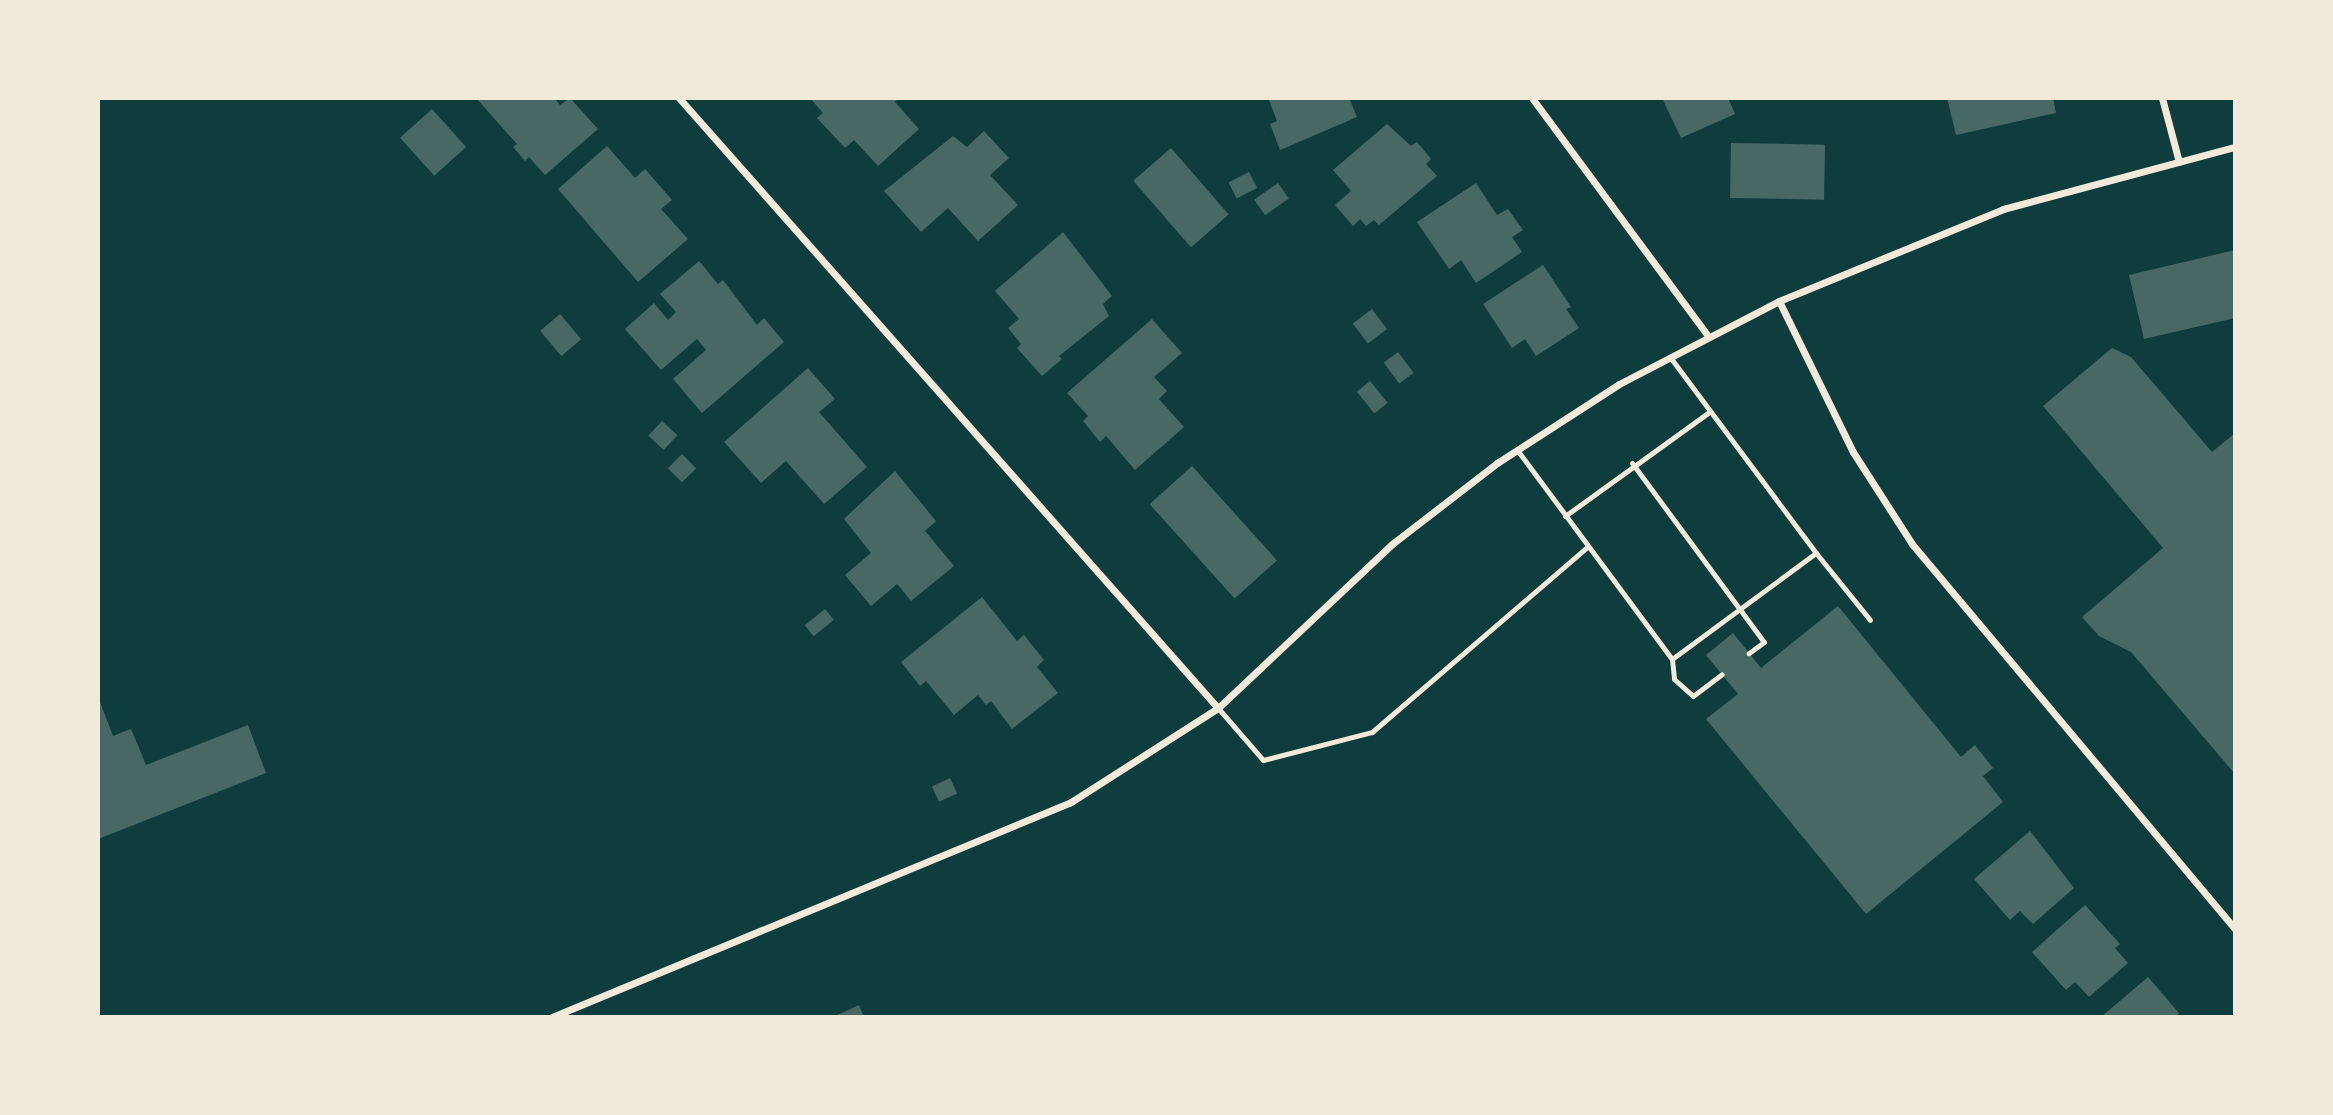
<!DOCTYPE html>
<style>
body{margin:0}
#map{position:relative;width:2333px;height:1115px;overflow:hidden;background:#0f3d3e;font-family:"Varela Round",sans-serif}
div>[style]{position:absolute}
.building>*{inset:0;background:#486865;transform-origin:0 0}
.service>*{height:5px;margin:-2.5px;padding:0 2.5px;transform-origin:2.5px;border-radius:2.5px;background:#f1e9da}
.minor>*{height:7px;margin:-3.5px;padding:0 3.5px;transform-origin:3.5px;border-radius:3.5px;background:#f1e9da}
span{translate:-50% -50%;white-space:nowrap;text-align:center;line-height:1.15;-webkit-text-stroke:6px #f1e9da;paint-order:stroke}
.frame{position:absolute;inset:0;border:100px solid #f1e9da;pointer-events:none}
</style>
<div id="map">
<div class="building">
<div style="clip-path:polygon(476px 98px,554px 98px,560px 105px,570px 98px,598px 129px,545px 175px,529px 157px,525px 161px,513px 147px,517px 144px)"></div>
<div style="clip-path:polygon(810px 98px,899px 98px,895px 102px,919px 129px,878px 166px,854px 140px,845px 148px,817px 118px,823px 113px)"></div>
<div style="clip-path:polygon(1273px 98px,1349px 98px,1357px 117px,1280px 150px,1270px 124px,1277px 121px,1269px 100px)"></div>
<div style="clip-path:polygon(1662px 98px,1728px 98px,1735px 114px,1681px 138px)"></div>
<div style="clip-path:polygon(1947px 98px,2053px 98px,2056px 113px,1956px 135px)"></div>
<div style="left:432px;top:109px;width:51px;height:43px;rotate:48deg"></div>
<div style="clip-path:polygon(1387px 124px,1411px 146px,1417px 142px,1431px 159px,1426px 164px,1437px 176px,1379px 225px,1374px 220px,1366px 226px,1360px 219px,1353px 226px,1335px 205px,1351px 191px,1333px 170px)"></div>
<div style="clip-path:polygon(984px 131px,1009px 158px,990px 175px,1018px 205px,978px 241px,948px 208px,921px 232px,884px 191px,953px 136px,967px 147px)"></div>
<div style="left:1731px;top:143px;width:94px;height:55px;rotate:1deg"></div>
<div style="clip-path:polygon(607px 146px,635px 178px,645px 169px,672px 200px,661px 209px,688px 239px,638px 282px,558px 189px)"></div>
<div style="left:1171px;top:148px;width:88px;height:50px;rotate:49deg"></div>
<div style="left:1249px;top:172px;width:18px;height:23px;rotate:63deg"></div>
<div style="left:1278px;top:183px;width:19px;height:29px;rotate:55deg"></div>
<div style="clip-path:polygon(1476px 183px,1497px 215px,1508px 209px,1523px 230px,1512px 237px,1522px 252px,1476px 283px,1461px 260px,1449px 269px,1417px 222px)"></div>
<div style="clip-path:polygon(1063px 232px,1112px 296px,1103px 304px,1109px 316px,1059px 356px,1062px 359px,1042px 376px,1017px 348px,1021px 344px,1008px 328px,1019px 319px,995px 291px)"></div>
<div style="clip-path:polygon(2235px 250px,2235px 318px,2144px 339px,2129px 275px)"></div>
<div style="clip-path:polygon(699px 261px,718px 284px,723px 280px,757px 325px,764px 318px,784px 342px,702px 413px,673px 379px,706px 350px,697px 339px,661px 370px,625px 329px,654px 303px,668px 320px,676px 312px,660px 294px)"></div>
<div style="clip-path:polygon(1543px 265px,1571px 307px,1566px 309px,1579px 328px,1536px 356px,1525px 339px,1512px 348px,1483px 304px)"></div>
<div style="left:1372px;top:309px;width:25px;height:24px;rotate:53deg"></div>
<div style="left:560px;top:314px;width:33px;height:26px;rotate:50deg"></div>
<div style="clip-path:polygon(1152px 319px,1182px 353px,1154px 377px,1167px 391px,1159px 399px,1184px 427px,1135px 470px,1106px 436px,1100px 442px,1083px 421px,1088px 416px,1067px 393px)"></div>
<div style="clip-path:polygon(2112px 348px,2131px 357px,2212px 452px,2235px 433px,2235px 774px,2131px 652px,2099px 636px,2082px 617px,2163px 548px,2043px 406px)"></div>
<div style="left:1398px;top:352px;width:26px;height:18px;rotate:53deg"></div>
<div style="clip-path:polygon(808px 368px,835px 399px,819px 412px,867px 467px,824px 504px,786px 461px,761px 483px,724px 442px)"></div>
<div style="left:1370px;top:381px;width:28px;height:17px;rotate:51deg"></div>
<div style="left:662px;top:421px;width:21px;height:20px;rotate:43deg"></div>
<div style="left:682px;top:454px;width:20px;height:20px;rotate:45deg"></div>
<div style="left:1192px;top:466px;width:127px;height:57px;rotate:48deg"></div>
<div style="clip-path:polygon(895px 471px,936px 521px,925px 531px,954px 566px,911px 601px,897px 584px,871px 606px,845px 575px,871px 553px,844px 519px)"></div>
<div style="clip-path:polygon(982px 597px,1017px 641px,1024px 635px,1044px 660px,1037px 667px,1058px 693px,1012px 729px,991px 701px,986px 705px,978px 695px,954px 715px,926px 681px,920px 686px,901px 662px)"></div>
<div style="clip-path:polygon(1838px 606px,1961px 757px,1975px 745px,1993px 768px,1983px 776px,2003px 802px,1866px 914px,1706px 719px,1738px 694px,1706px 655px,1733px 633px,1761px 668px)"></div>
<div style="left:825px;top:609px;width:14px;height:26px;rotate:51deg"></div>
<div style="clip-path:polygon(98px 697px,113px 736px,131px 729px,146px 765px,248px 725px,266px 773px,98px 839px)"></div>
<div style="left:950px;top:778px;width:17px;height:20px;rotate:65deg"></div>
<div style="clip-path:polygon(2030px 831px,2074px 888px,2033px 924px,2020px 911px,2010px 920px,1974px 879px)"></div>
<div style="clip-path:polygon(2085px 905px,2120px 944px,2115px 948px,2128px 963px,2089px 997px,2075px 982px,2066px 990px,2032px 952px)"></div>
<div style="clip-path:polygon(2148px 977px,2179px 1013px,2175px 1017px,2101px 1017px)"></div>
<div style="clip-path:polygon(859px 1005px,864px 1017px,833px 1017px)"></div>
</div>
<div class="service">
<div style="left:1518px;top:451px;width:259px;rotate:53.5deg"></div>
<div style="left:1672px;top:659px;width:179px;rotate:-36.4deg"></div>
<div style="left:1816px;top:553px;width:244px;rotate:-126.7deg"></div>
<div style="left:1632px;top:463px;width:222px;rotate:53.6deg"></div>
<div style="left:1764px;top:642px;width:19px;rotate:144deg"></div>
<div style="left:1565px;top:516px;width:178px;rotate:-35.8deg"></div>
<div style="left:1816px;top:553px;width:86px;rotate:51.1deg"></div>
<div style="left:1672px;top:659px;width:20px;rotate:84deg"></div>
<div style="left:1674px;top:679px;width:25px;rotate:42deg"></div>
<div style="left:1693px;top:696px;width:36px;rotate:-37deg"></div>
<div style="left:1218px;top:708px;width:69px;rotate:49.1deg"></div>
<div style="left:1263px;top:760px;width:113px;rotate:-14.4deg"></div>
<div style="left:1372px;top:732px;width:284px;rotate:-40.7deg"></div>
</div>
<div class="minor">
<div style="left:679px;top:98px;width:814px;rotate:48.54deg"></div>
<div style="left:1532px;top:98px;width:297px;rotate:53.5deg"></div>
<div style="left:2162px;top:98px;width:66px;rotate:75.1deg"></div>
<div style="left:1779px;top:301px;width:168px;rotate:63.9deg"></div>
<div style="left:1853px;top:452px;width:109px;rotate:57.3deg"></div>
<div style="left:1912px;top:544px;width:503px;rotate:50deg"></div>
<div style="left:552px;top:1017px;width:562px;rotate:-22.5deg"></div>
<div style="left:1071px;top:802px;width:174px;rotate:-32.6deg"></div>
<div style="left:1218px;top:708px;width:239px;rotate:-43.3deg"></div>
<div style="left:1392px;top:544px;width:133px;rotate:-37.6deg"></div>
<div style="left:1497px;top:463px;width:145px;rotate:-32.9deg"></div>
<div style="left:1619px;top:384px;width:180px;rotate:-27.4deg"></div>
<div style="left:1779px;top:301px;width:242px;rotate:-22.3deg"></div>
<div style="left:2003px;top:209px;width:240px;rotate:-15deg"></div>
</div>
<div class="frame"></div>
</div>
